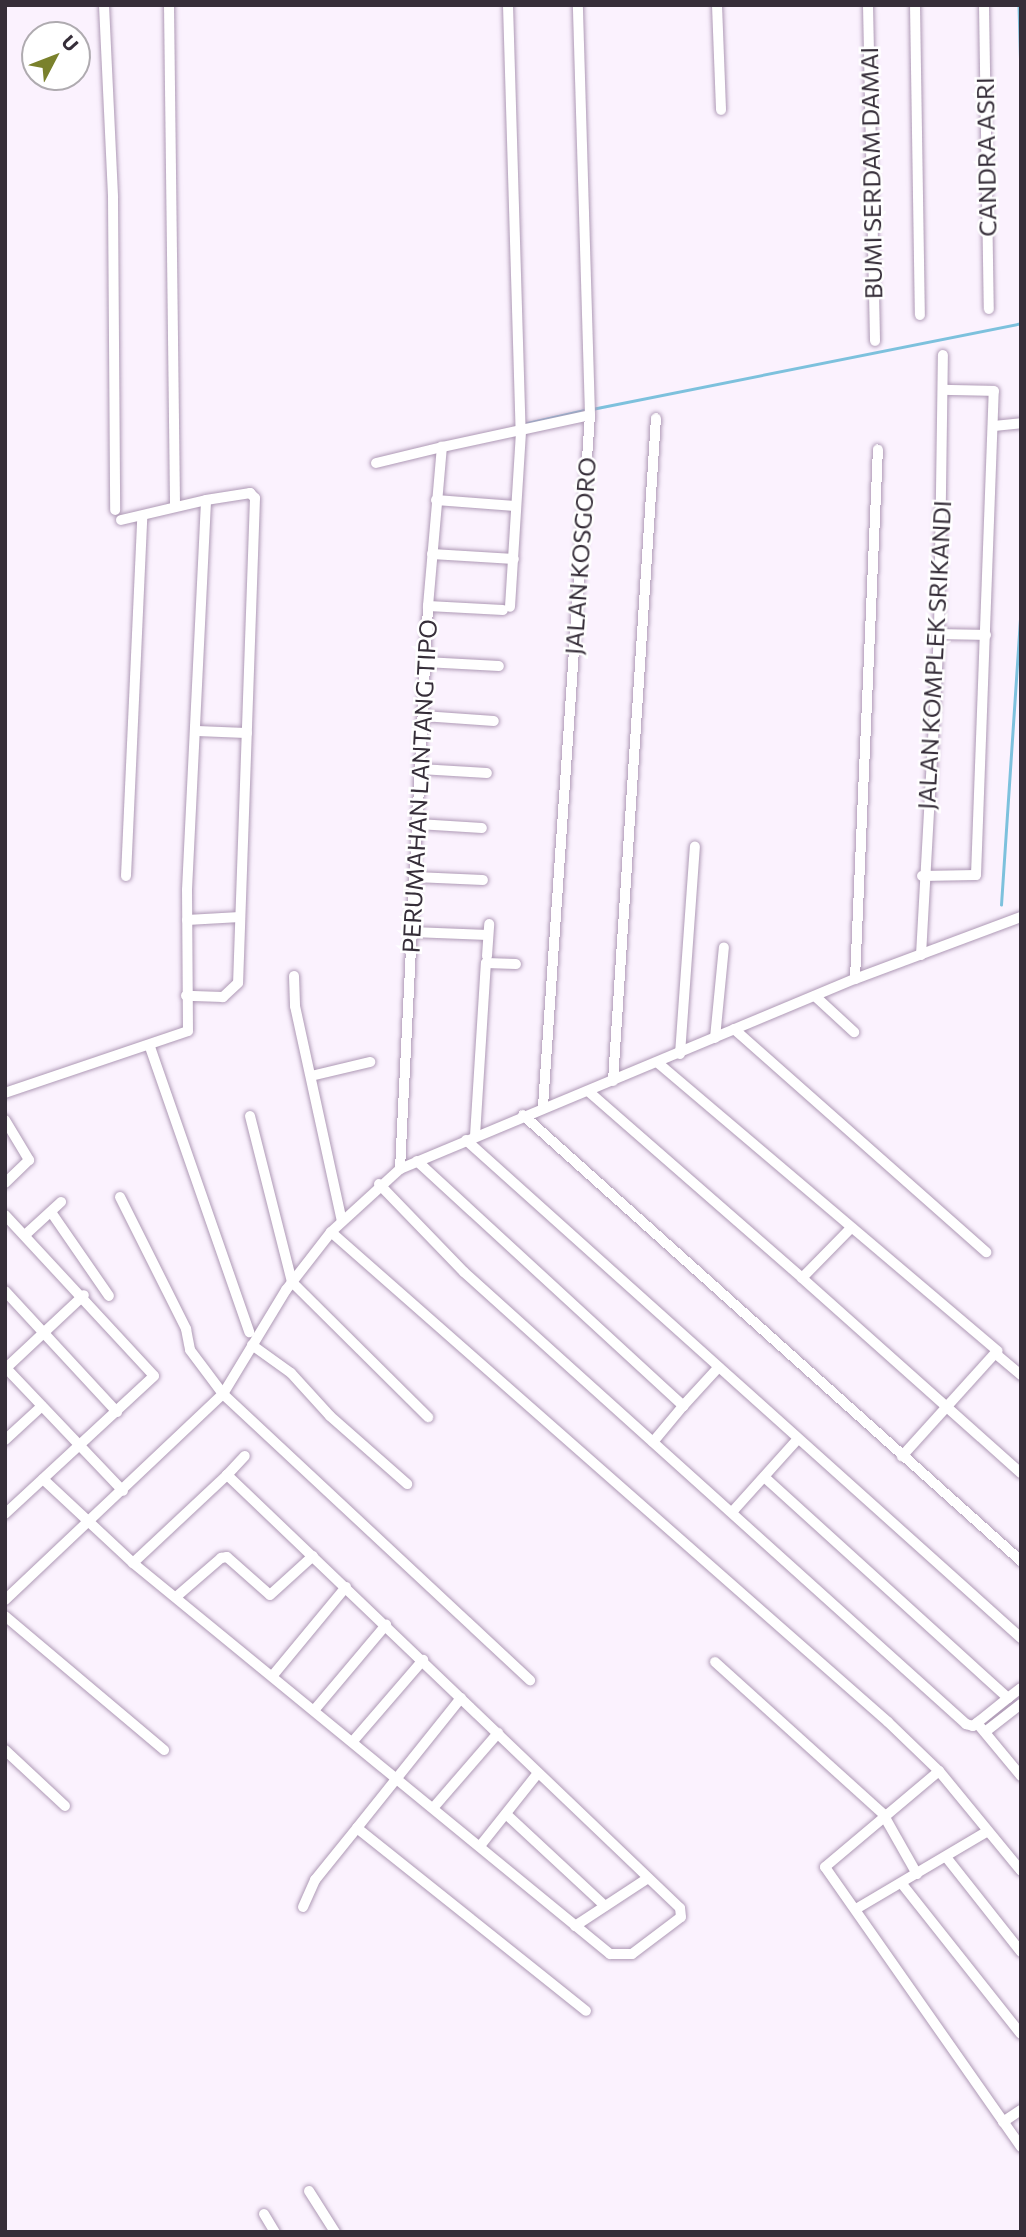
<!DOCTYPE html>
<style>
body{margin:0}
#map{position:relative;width:1026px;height:2237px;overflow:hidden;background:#fbf2fe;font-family:Commissioner,sans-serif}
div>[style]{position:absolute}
.stream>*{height:2.5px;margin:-1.25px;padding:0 1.25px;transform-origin:1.25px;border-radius:1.25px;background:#7dc1dd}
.roads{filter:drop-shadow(0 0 2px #ae99b5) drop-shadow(0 0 2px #ae99b5)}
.street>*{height:10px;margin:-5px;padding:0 5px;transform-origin:5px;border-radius:5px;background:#fff}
span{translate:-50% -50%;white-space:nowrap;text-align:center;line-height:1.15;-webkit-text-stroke:5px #fff;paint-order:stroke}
.street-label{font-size:24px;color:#362e39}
.frame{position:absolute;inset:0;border:7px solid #362e39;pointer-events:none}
.north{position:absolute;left:21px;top:21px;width:70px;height:70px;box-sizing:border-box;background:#fff;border:2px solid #afabb0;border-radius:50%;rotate:48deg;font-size:19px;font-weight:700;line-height:28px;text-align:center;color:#362e39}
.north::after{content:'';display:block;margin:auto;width:24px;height:32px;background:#7a812c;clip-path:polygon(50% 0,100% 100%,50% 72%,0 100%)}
</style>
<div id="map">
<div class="stream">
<div style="left:1019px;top:5px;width:72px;rotate:88.4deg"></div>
<div style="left:592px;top:409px;width:438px;rotate:-11.3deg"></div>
<div style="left:523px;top:424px;width:64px;rotate:-12.7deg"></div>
<div style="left:1001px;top:905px;width:300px;rotate:-86.2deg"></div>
</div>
<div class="roads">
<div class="street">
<div style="left:104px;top:5px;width:193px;rotate:87.3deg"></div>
<div style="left:113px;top:198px;width:312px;rotate:89.6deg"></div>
<div style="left:169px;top:5px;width:501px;rotate:89.31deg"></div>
<div style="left:508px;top:5px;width:427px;rotate:88.3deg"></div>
<div style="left:521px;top:432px;width:175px;rotate:93.6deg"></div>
<div style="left:717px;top:5px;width:105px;rotate:87.8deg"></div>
<div style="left:868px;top:5px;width:336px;rotate:88.8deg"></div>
<div style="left:915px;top:5px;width:310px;rotate:89.1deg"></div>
<div style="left:984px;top:5px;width:304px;rotate:89.1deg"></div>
<div style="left:994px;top:426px;width:27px;rotate:-6deg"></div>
<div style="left:376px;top:463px;width:68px;rotate:-13.6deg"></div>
<div style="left:436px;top:500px;width:79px;rotate:4.3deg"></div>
<div style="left:121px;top:520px;width:87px;rotate:-13.2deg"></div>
<div style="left:206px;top:500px;width:45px;rotate:-9deg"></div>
<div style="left:250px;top:493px;width:7px;rotate:45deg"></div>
<div style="left:255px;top:498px;width:485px;rotate:92deg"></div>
<div style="left:238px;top:983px;width:21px;rotate:137deg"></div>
<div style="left:223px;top:997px;width:37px;rotate:-178deg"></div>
<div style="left:432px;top:554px;width:82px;rotate:3.5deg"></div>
<div style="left:428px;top:606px;width:75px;rotate:3.1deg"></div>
<div style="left:939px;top:634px;width:47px;rotate:1.2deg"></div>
<div style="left:425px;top:662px;width:74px;rotate:3.1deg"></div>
<div style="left:423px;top:716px;width:71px;rotate:4deg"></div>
<div style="left:196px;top:731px;width:51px;rotate:2.2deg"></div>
<div style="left:420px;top:769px;width:67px;rotate:3.4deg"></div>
<div style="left:418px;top:824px;width:64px;rotate:3.6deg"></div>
<div style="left:126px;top:876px;width:359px;rotate:-87.4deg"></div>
<div style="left:922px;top:876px;width:54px;rotate:-1.1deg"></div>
<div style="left:976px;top:875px;width:484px;rotate:-87.9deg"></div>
<div style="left:994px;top:391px;width:49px;rotate:-178.8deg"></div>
<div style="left:415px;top:877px;width:68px;rotate:2.5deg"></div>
<div style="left:187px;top:920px;width:53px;rotate:-3.2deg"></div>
<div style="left:412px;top:932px;width:76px;rotate:2.3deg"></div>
<div style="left:921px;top:955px;width:322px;rotate:-86.8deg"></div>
<div style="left:939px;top:634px;width:279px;rotate:-89.2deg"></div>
<div style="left:487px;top:956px;width:32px;rotate:-86deg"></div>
<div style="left:294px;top:976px;width:30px;rotate:88deg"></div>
<div style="left:295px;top:1006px;width:220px;rotate:77.7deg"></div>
<div style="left:855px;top:979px;width:530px;rotate:-87.52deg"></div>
<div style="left:816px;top:997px;width:52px;rotate:42.6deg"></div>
<div style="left:734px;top:1029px;width:337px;rotate:41.5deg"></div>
<div style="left:715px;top:1038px;width:91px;rotate:-84.4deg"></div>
<div style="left:150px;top:1047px;width:302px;rotate:70.8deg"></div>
<div style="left:680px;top:1054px;width:208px;rotate:-85.9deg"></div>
<div style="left:658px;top:1063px;width:445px;rotate:40.3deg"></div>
<div style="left:997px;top:1351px;width:142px;rotate:132.1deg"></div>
<div style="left:311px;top:1076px;width:61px;rotate:-13.3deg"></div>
<div style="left:613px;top:1081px;width:664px;rotate:-86.29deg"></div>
<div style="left:588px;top:1091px;width:284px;rotate:41.1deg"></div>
<div style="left:802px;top:1278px;width:70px;rotate:-45.6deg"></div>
<div style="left:5px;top:1093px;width:193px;rotate:-18.7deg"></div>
<div style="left:188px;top:1031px;width:141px;rotate:-90.4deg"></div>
<div style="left:187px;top:890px;width:390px;rotate:-87.2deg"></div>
<div style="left:543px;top:1106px;width:693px;rotate:-86.11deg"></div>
<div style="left:590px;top:415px;width:410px;rotate:-91.7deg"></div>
<div style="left:523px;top:1115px;width:669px;rotate:41.85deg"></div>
<div style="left:250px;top:1116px;width:171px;rotate:75.8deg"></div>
<div style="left:292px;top:1282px;width:192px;rotate:44.8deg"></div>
<div style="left:5px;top:1120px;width:47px;rotate:59deg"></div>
<div style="left:29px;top:1160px;width:33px;rotate:136deg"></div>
<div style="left:475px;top:1136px;width:173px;rotate:-86.4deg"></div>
<div style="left:486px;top:963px;width:30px;rotate:2deg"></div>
<div style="left:466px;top:1140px;width:746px;rotate:41.9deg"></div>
<div style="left:417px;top:1161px;width:362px;rotate:42.6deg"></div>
<div style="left:683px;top:1406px;width:49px;rotate:-47.5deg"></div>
<div style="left:400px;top:1169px;width:564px;rotate:-87.15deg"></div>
<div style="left:428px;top:606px;width:160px;rotate:-85deg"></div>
<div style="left:442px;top:447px;width:151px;rotate:-12.2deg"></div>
<div style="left:379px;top:1184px;width:122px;rotate:46deg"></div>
<div style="left:464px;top:1272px;width:676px;rotate:42deg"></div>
<div style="left:966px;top:1724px;width:7px;rotate:16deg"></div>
<div style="left:973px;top:1726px;width:45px;rotate:-38.7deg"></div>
<div style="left:1008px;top:1698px;width:329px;rotate:-137.8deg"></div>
<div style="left:120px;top:1197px;width:148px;rotate:63.4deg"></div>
<div style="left:186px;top:1329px;width:21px;rotate:79deg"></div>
<div style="left:190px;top:1350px;width:55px;rotate:53.1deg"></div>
<div style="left:223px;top:1394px;width:420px;rotate:43deg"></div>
<div style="left:51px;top:1212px;width:102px;rotate:55.4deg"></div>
<div style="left:5px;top:1215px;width:219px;rotate:47.2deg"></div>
<div style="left:154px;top:1376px;width:203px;rotate:137.2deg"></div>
<div style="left:331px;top:1232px;width:742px;rotate:41.34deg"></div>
<div style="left:888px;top:1722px;width:71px;rotate:43.9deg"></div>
<div style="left:939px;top:1771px;width:129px;rotate:50.6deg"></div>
<div style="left:25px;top:1235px;width:49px;rotate:-42.5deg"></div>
<div style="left:802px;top:1278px;width:293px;rotate:41.7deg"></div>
<div style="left:5px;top:1291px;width:165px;rotate:47.2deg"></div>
<div style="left:252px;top:1345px;width:48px;rotate:35.7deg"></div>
<div style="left:291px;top:1373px;width:58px;rotate:47.8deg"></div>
<div style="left:330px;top:1416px;width:103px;rotate:41.4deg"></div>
<div style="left:996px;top:1354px;width:33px;rotate:40deg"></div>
<div style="left:5px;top:1367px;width:171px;rotate:46.4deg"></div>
<div style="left:5px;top:1369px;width:108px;rotate:-43.1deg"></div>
<div style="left:5px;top:1440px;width:50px;rotate:-42.6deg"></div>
<div style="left:653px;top:1442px;width:47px;rotate:-50.2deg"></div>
<div style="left:43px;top:1479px;width:123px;rotate:43deg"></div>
<div style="left:133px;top:1563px;width:129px;rotate:-43.1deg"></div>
<div style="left:733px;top:1511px;width:96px;rotate:-48deg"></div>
<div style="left:133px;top:1563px;width:617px;rotate:39.34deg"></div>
<div style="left:610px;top:1954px;width:22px"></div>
<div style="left:632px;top:1954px;width:61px;rotate:-37.1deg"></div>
<div style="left:681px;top:1917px;width:9px;rotate:-96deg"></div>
<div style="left:680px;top:1908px;width:627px;rotate:-136.29deg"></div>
<div style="left:227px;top:1475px;width:26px;rotate:-47deg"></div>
<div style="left:176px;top:1597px;width:60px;rotate:-40.9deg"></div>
<div style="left:221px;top:1558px;width:6px;rotate:-9deg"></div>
<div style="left:227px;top:1557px;width:57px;rotate:41.5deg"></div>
<div style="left:270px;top:1595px;width:58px;rotate:-42.2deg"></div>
<div style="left:5px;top:1600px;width:300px;rotate:-43.4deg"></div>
<div style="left:223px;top:1394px;width:122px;rotate:-58.8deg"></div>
<div style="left:286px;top:1290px;width:73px;rotate:-52.2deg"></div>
<div style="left:331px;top:1232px;width:93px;rotate:-42.4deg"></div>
<div style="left:400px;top:1169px;width:493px;rotate:-22.7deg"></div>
<div style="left:855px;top:979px;width:177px;rotate:-20.5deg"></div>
<div style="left:5px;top:1616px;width:208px;rotate:40.1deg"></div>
<div style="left:715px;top:1662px;width:227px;rotate:42.1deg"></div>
<div style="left:883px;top:1814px;width:69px;rotate:60.5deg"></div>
<div style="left:274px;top:1674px;width:113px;rotate:-50.4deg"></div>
<div style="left:461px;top:1698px;width:166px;rotate:128.7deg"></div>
<div style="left:357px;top:1828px;width:293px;rotate:38.6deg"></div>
<div style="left:1008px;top:1698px;width:16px;rotate:-38deg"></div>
<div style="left:316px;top:1708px;width:109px;rotate:-49.9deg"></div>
<div style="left:977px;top:1723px;width:69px;rotate:50.3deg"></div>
<div style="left:985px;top:1732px;width:46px;rotate:-37.9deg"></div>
<div style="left:354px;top:1740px;width:106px;rotate:-49.2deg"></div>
<div style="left:5px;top:1750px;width:82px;rotate:43deg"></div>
<div style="left:939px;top:1771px;width:149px;rotate:139.9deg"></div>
<div style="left:825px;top:1867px;width:342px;rotate:55deg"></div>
<div style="left:434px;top:1807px;width:98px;rotate:-49.1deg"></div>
<div style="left:506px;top:1814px;width:135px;rotate:42.9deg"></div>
<div style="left:480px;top:1846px;width:93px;rotate:-51.5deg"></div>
<div style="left:946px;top:1857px;width:121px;rotate:51.7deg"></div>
<div style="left:902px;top:1884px;width:191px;rotate:51.6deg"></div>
<div style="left:303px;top:1907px;width:30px;rotate:-66deg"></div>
<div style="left:315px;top:1880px;width:67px;rotate:-51.1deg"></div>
<div style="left:856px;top:1909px;width:153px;rotate:-30.6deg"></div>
<div style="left:575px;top:1926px;width:87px;rotate:-33.3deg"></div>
<div style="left:1003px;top:2122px;width:22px;rotate:-34deg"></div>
<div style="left:309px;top:2191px;width:49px;rotate:57.6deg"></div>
<div style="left:264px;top:2214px;width:21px;rotate:59deg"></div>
</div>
</div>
<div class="street-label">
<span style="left:986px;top:157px;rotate:-91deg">CANDRA ASRI</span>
<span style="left:871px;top:173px;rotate:-91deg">BUMI SERDAM DAMAI</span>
<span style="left:580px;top:556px;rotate:-86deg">JALAN KOSGORO</span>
<span style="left:934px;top:655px;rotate:-87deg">JALAN KOMPLEK SRIKANDI</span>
<span style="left:419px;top:786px;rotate:-87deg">PERUMAHAN LANTANG TIPO</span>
</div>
<div class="frame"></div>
<div class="north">U</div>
</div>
